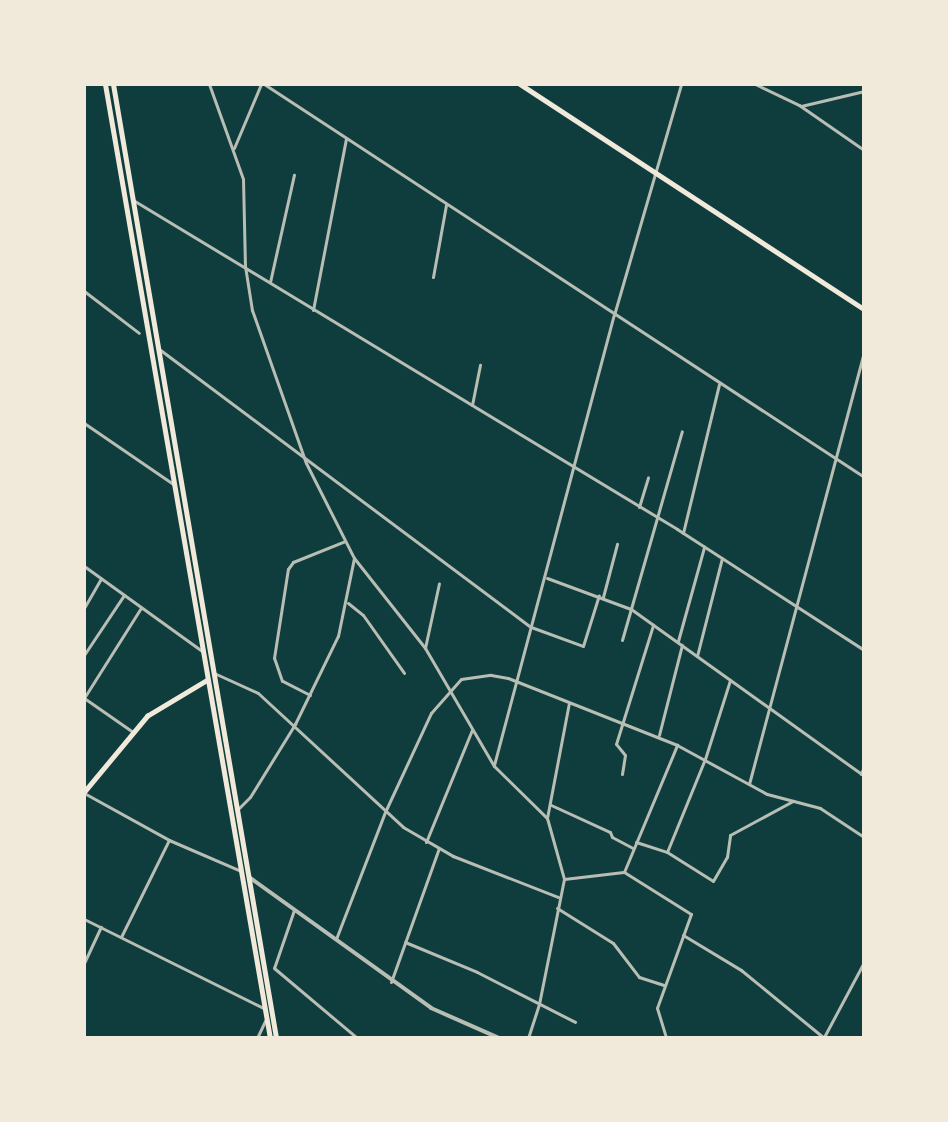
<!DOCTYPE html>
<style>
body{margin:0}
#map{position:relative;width:948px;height:1122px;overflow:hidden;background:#0f3d3e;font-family:Manrope,sans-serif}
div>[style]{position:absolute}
.minor>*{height:3px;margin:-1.5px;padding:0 1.5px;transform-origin:1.5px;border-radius:1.5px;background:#b8beb3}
.tertiary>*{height:4px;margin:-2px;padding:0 2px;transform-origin:2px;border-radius:2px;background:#b8beb3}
.secondary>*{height:4.5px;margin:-2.25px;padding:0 2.25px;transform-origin:2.25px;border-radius:2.25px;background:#f1e9da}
.primary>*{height:5px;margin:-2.5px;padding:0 2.5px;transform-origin:2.5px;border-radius:2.5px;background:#f1e9da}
span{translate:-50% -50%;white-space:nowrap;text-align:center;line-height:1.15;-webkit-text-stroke:4.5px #f1e9da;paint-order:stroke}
.frame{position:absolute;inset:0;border:86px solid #f1e9da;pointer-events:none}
</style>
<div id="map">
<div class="minor">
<div style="left:209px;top:84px;width:101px;rotate:70.3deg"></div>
<div style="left:243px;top:179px;width:87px;rotate:88.7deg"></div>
<div style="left:245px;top:266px;width:45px;rotate:81deg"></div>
<div style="left:252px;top:310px;width:162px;rotate:70.6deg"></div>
<div style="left:306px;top:463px;width:106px;rotate:63.2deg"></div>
<div style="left:354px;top:558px;width:115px;rotate:51.7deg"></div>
<div style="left:425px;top:648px;width:137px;rotate:59.7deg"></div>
<div style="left:494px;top:766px;width:74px;rotate:44.5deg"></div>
<div style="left:547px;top:818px;width:63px;rotate:74.4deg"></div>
<div style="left:264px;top:84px;width:717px;rotate:33.22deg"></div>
<div style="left:755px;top:84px;width:49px;rotate:25.5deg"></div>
<div style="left:799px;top:105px;width:79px;rotate:34.7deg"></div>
<div style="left:801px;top:106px;width:65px;rotate:-13.4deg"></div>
<div style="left:234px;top:148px;width:69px;rotate:-67.1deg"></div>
<div style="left:133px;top:200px;width:636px;rotate:31.16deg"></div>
<div style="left:677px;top:529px;width:223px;rotate:32.9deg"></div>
<div style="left:433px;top:277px;width:73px;rotate:-79.8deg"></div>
<div style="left:270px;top:282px;width:110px;rotate:-77.4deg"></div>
<div style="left:84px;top:291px;width:69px;rotate:37.4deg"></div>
<div style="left:313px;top:310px;width:175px;rotate:-79.1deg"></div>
<div style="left:159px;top:349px;width:464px;rotate:36.8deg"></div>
<div style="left:531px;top:627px;width:55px;rotate:20.1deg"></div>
<div style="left:583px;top:646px;width:53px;rotate:-72.6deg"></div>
<div style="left:472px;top:405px;width:41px;rotate:-78.7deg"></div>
<div style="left:84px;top:423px;width:108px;rotate:34.4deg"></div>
<div style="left:639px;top:507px;width:31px;rotate:-73deg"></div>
<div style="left:683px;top:533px;width:153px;rotate:-76.4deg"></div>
<div style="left:84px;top:566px;width:145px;rotate:35.8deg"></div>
<div style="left:547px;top:578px;width:90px;rotate:20.3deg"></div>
<div style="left:631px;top:609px;width:287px;rotate:35.6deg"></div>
<div style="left:603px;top:597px;width:55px;rotate:-75.2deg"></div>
<div style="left:348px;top:603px;width:19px;rotate:39deg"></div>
<div style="left:363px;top:615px;width:71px;rotate:54.7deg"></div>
<div style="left:84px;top:608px;width:34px;rotate:-60deg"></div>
<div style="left:622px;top:640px;width:217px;rotate:-74deg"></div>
<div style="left:678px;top:641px;width:98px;rotate:-74.5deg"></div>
<div style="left:425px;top:648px;width:66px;rotate:-77.8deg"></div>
<div style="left:84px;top:655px;width:72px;rotate:-56.3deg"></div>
<div style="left:697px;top:656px;width:101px;rotate:-75.7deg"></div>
<div style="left:214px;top:673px;width:48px;rotate:24.4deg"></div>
<div style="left:258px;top:693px;width:197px;rotate:42.7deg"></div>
<div style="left:403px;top:827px;width:58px;rotate:30.1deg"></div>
<div style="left:453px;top:856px;width:113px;rotate:21.3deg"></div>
<div style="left:310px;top:695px;width:31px;rotate:-153deg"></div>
<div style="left:282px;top:681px;width:24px;rotate:-109deg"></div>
<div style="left:274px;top:658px;width:90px;rotate:-81.1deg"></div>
<div style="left:288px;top:569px;width:9px;rotate:-54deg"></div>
<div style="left:293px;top:562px;width:56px;rotate:-22deg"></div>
<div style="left:84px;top:698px;width:107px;rotate:-57.7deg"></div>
<div style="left:84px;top:698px;width:60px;rotate:34.8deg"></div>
<div style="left:659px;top:735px;width:93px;rotate:-75.7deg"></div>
<div style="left:494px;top:765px;width:466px;rotate:-75.1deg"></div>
<div style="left:614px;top:315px;width:241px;rotate:-73.8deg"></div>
<div style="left:622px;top:774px;width:19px;rotate:-81deg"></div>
<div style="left:625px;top:755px;width:14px;rotate:-129deg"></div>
<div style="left:616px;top:744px;width:125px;rotate:-72.7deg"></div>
<div style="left:861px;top:774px;width:9px;rotate:-69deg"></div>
<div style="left:749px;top:784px;width:446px;rotate:-75.1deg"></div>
<div style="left:84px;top:793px;width:97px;rotate:28.9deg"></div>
<div style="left:169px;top:840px;width:78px;rotate:23.3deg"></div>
<div style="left:551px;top:805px;width:65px;rotate:24.6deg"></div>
<div style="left:610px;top:832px;width:5px;rotate:68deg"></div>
<div style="left:612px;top:837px;width:24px;rotate:28deg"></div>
<div style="left:237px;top:810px;width:18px;rotate:-45deg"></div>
<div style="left:250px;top:797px;width:86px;rotate:-58.3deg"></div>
<div style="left:295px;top:724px;width:98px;rotate:-64deg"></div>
<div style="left:338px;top:636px;width:80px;rotate:-78.4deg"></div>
<div style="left:547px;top:818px;width:117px;rotate:-79.2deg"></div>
<div style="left:426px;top:842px;width:121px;rotate:-67.7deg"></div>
<div style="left:636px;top:842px;width:33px;rotate:18deg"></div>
<div style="left:667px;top:852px;width:54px;rotate:32.2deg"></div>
<div style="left:713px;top:881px;width:28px;rotate:-60deg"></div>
<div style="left:727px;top:857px;width:22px;rotate:-82deg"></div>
<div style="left:730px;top:835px;width:72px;rotate:-28.4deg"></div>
<div style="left:667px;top:852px;width:100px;rotate:-67.8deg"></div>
<div style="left:705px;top:759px;width:83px;rotate:-72.4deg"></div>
<div style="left:624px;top:872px;width:79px;rotate:32.1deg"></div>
<div style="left:691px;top:914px;width:100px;rotate:109.9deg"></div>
<div style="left:657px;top:1008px;width:31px;rotate:73deg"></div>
<div style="left:557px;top:908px;width:66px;rotate:32deg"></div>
<div style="left:613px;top:943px;width:43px;rotate:52.6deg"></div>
<div style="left:639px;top:977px;width:26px;rotate:18deg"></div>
<div style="left:294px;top:910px;width:61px;rotate:109deg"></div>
<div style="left:274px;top:968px;width:109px;rotate:40.1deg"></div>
<div style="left:84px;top:919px;width:200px;rotate:26.4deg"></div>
<div style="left:683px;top:935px;width:68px;rotate:31.1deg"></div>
<div style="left:741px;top:970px;width:107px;rotate:39.3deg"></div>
<div style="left:121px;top:937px;width:108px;rotate:-63.7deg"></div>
<div style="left:336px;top:939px;width:136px;rotate:-68.9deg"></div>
<div style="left:385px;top:812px;width:109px;rotate:-65.1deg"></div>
<div style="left:431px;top:713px;width:45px;rotate:-48.6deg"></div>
<div style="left:461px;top:679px;width:30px;rotate:-8deg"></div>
<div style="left:491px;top:675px;width:17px;rotate:10deg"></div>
<div style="left:508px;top:678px;width:182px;rotate:21.6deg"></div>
<div style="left:405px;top:942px;width:78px;rotate:22.6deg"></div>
<div style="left:477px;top:972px;width:110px;rotate:27deg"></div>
<div style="left:84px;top:963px;width:40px;rotate:-65deg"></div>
<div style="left:391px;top:982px;width:142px;rotate:-70.3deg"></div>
<div style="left:824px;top:1037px;width:85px;rotate:-61.9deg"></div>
<div style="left:257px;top:1038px;width:19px;rotate:-65deg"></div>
<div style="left:528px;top:1038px;width:36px;rotate:-72deg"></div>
<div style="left:539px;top:1004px;width:127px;rotate:-78.7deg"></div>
<div style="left:564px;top:879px;width:60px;rotate:-6.7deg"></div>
<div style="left:624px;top:872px;width:138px;rotate:-67.3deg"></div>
<div style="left:677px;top:745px;width:102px;rotate:28.6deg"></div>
<div style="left:767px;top:794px;width:55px;rotate:14.8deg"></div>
<div style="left:820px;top:808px;width:53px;rotate:33.4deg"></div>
</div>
<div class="tertiary">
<div style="left:249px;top:877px;width:224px;rotate:35.7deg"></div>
<div style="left:431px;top:1008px;width:74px;rotate:23.8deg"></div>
</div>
<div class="secondary">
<div style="left:520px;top:84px;width:411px;rotate:33.2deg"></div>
<div style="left:84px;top:792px;width:99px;rotate:-50.3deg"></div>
<div style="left:147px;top:716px;width:70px;rotate:-31deg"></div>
</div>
<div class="primary">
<div style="left:105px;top:84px;width:968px;rotate:80.19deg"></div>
<div style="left:113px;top:84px;width:968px;rotate:80.3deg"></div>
</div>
<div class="frame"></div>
</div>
